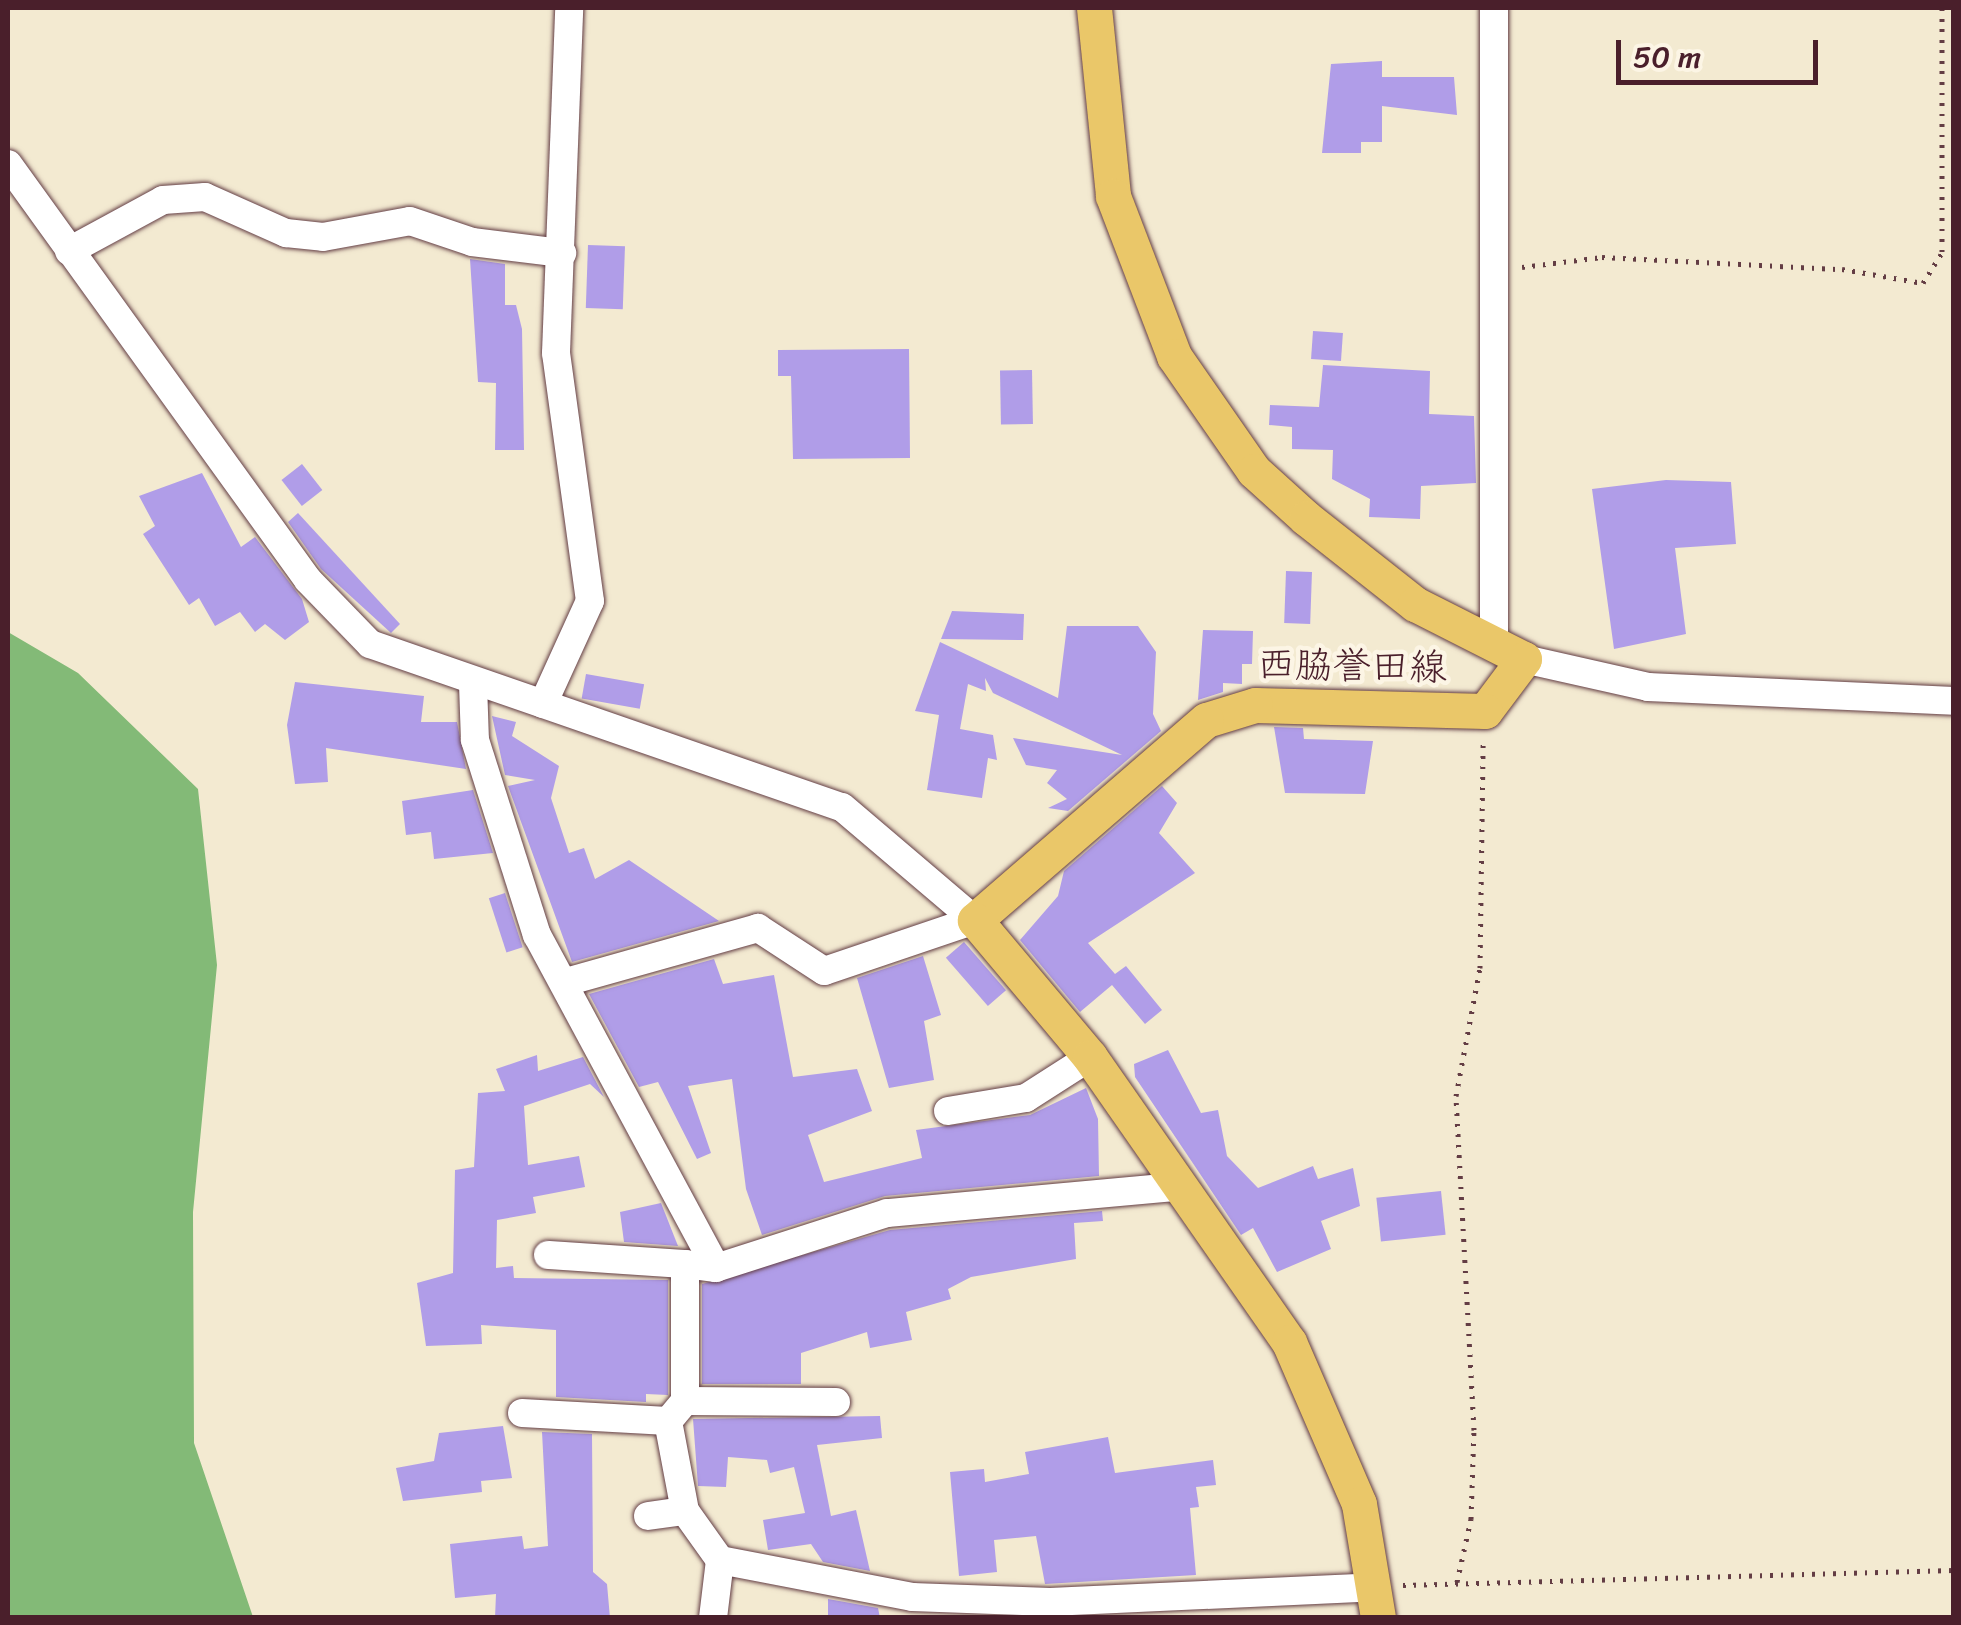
<!DOCTYPE html>
<meta charset="utf-8">
<style>
body{margin:0}
#map{position:relative;width:1961px;height:1625px;overflow:hidden;background:#f3ead1;font-family:Sriracha,"Klee One",sans-serif}
div>[style]{position:absolute}
.forest>*{inset:0;background:#83ba77}
.building>*{inset:0;background:#b09de8;transform-origin:0 0}
.path>*{height:5px;margin-top:-2.5px;transform-origin:0;background:repeating-linear-gradient(90deg,#633d44 0 2.5px,transparent 0 10.5px)}
.roads{filter:drop-shadow(0 0 2px #633d44) drop-shadow(0 0 2px #633d44)}
.minor>*{height:28px;margin:-14px;padding:0 14px;transform-origin:14px;border-radius:14px;background:#fff}
.major>*{height:35px;margin:-17.5px;padding:0 17.5px;transform-origin:17.5px;border-radius:17.5px;background:#eac769}
span{translate:-50% -50%;white-space:nowrap;text-align:center;line-height:1.15;-webkit-text-stroke:9px #fcf5e5;paint-order:stroke}
.street-label{font-size:38px;color:#4a1f2b}
.frame{position:absolute;inset:0;border:10px solid #4a1f2b;pointer-events:none}
.scale{position:absolute;left:1616px;top:40px;width:202px;height:45px;box-sizing:border-box;border:5px solid #4a1f2b;border-top:0;padding-left:12px;font-size:30px;line-height:35px;white-space:nowrap;color:#4a1f2b;-webkit-text-stroke:8px #fcf5e5;paint-order:stroke}
</style>
<div id="map">
<div class="forest">
<div style="clip-path:polygon(8px 632px,78px 673px,198px 789px,217px 965px,193px 1212px,194px 1443px,253px 1617px,8px 1617px)"></div>
</div>
<div class="building">
<div style="clip-path:polygon(1382px 61px,1382px 77px,1454px 77px,1457px 115px,1382px 106px,1382px 142px,1361px 142px,1361px 153px,1322px 153px,1331px 64px)"></div>
<div style="left:588px;top:245px;width:37px;height:63px;rotate:2deg"></div>
<div style="clip-path:polygon(470px 259px,505px 264px,505px 305px,516px 305px,522px 329px,524px 450px,495px 450px,496px 383px,478px 382px)"></div>
<div style="left:1313px;top:331px;width:30px;height:28px;rotate:4deg"></div>
<div style="clip-path:polygon(909px 349px,910px 458px,793px 459px,791px 376px,778px 376px,778px 350px)"></div>
<div style="clip-path:polygon(1323px 365px,1430px 371px,1429px 414px,1474px 416px,1476px 483px,1421px 486px,1420px 519px,1369px 517px,1370px 499px,1332px 479px,1333px 450px,1292px 449px,1292px 427px,1269px 425px,1270px 405px,1319px 407px)"></div>
<div style="left:1032px;top:370px;width:54px;height:32px;rotate:89deg"></div>
<div style="left:302px;top:464px;width:33px;height:26px;rotate:52deg"></div>
<div style="clip-path:polygon(202px 473px,241px 547px,255px 537px,302px 599px,309px 622px,285px 640px,265px 624px,255px 632px,240px 612px,215px 626px,199px 598px,189px 605px,143px 534px,155px 526px,139px 496px)"></div>
<div style="clip-path:polygon(1666px 480px,1731px 482px,1736px 544px,1675px 548px,1686px 634px,1614px 649px,1592px 489px)"></div>
<div style="clip-path:polygon(298px 513px,400px 624px,391px 633px,321px 569px,288px 522px)"></div>
<div style="left:1286px;top:571px;width:26px;height:52px;rotate:2deg"></div>
<div style="clip-path:polygon(952px 611px,1024px 614px,1023px 640px,941px 639px)"></div>
<div style="clip-path:polygon(1067px 626px,1138px 626px,1156px 652px,1153px 714px,1161px 731px,1068px 811px,1048px 808px,1067px 799px,1047px 783px,1057px 770px,1026px 765px,1013px 738px,1122px 755px,993px 693px,985px 678px,986px 691px,968px 684px,960px 729px,993px 735px,997px 760px,988px 758px,982px 798px,927px 790px,939px 715px,915px 711px,940px 642px,1058px 698px)"></div>
<div style="clip-path:polygon(1203px 630px,1253px 631px,1252px 664px,1242px 664px,1242px 684px,1223px 683px,1223px 692px,1198px 700px)"></div>
<div style="left:586px;top:674px;width:59px;height:25px;rotate:10deg"></div>
<div style="clip-path:polygon(295px 682px,424px 696px,421px 722px,457px 722px,466px 769px,326px 748px,328px 782px,295px 784px,287px 725px)"></div>
<div style="clip-path:polygon(492px 716px,516px 722px,512px 736px,559px 766px,551px 798px,569px 853px,584px 848px,595px 879px,629px 860px,719px 921px,572px 962px,508px 786px,535px 780px,505px 775px)"></div>
<div style="clip-path:polygon(1274px 727px,1303px 728px,1304px 739px,1373px 741px,1365px 794px,1285px 793px)"></div>
<div style="clip-path:polygon(1162px 786px,1177px 803px,1159px 833px,1195px 873px,1088px 943px,1115px 974px,1126px 966px,1162px 1010px,1145px 1024px,1112px 985px,1080px 1012px,1020px 940px,1058px 896px,1064px 871px)"></div>
<div style="clip-path:polygon(473px 790px,493px 853px,434px 859px,431px 832px,406px 835px,402px 801px)"></div>
<div style="left:505px;top:893px;width:57px;height:17px;rotate:72deg"></div>
<div style="left:964px;top:942px;width:64px;height:24px;rotate:49deg"></div>
<div style="clip-path:polygon(923px 956px,941px 1015px,924px 1021px,934px 1080px,889px 1088px,857px 978px)"></div>
<div style="clip-path:polygon(714px 959px,723px 984px,774px 975px,793px 1077px,857px 1069px,872px 1111px,808px 1135px,824px 1182px,922px 1158px,916px 1130px,1030px 1115px,1086px 1088px,1098px 1119px,1099px 1176px,885px 1196px,762px 1235px,746px 1189px,732px 1079px,688px 1086px,711px 1153px,697px 1159px,658px 1082px,639px 1087px,589px 994px)"></div>
<div style="clip-path:polygon(1168px 1050px,1201px 1113px,1218px 1110px,1227px 1156px,1258px 1188px,1313px 1166px,1318px 1179px,1353px 1168px,1360px 1206px,1321px 1221px,1331px 1249px,1277px 1272px,1253px 1228px,1241px 1235px,1135px 1077px,1134px 1064px)"></div>
<div style="clip-path:polygon(537px 1055px,538px 1071px,583px 1057px,604px 1097px,590px 1084px,524px 1106px,528px 1165px,579px 1156px,585px 1187px,533px 1197px,536px 1213px,497px 1220px,496px 1268px,513px 1266px,514px 1278px,668px 1280px,668px 1395px,646px 1394px,646px 1402px,556px 1397px,556px 1330px,481px 1325px,482px 1344px,426px 1346px,417px 1283px,453px 1273px,455px 1170px,474px 1167px,478px 1093px,505px 1091px,496px 1069px)"></div>
<div style="left:1441px;top:1191px;width:44px;height:65px;rotate:84deg"></div>
<div style="clip-path:polygon(661px 1203px,678px 1246px,624px 1242px,620px 1212px)"></div>
<div style="clip-path:polygon(1102px 1211px,1103px 1221px,1074px 1223px,1076px 1259px,971px 1277px,948px 1289px,951px 1299px,906px 1312px,912px 1340px,870px 1348px,867px 1332px,801px 1353px,801px 1384px,702px 1384px,702px 1284px,890px 1230px)"></div>
<div style="clip-path:polygon(880px 1416px,882px 1438px,817px 1445px,831px 1516px,856px 1510px,870px 1571px,823px 1562px,811px 1544px,768px 1550px,763px 1520px,805px 1513px,794px 1467px,770px 1473px,767px 1460px,728px 1457px,726px 1487px,698px 1486px,693px 1419px)"></div>
<div style="clip-path:polygon(503px 1426px,512px 1478px,481px 1481px,482px 1492px,403px 1501px,396px 1468px,434px 1461px,439px 1433px)"></div>
<div style="clip-path:polygon(542px 1432px,592px 1434px,593px 1572px,607px 1584px,610px 1618px,495px 1618px,496px 1594px,455px 1598px,450px 1544px,522px 1536px,524px 1549px,548px 1546px)"></div>
<div style="clip-path:polygon(1108px 1437px,1115px 1473px,1213px 1460px,1216px 1485px,1196px 1487px,1199px 1507px,1190px 1508px,1196px 1575px,1045px 1584px,1036px 1536px,994px 1540px,997px 1572px,959px 1576px,950px 1472px,984px 1469px,985px 1482px,1029px 1474px,1025px 1452px)"></div>
<div style="clip-path:polygon(828px 1599px,878px 1608px,880px 1618px,828px 1618px)"></div>
</div>
<div class="path">
<div style="left:1522px;top:267px;width:81px;rotate:-7.1deg"></div>
<div style="left:1602px;top:257px;width:240px;rotate:2.9deg"></div>
<div style="left:1842px;top:269px;width:82px;rotate:9.8deg"></div>
<div style="left:1923px;top:283px;width:36px;rotate:-58deg"></div>
<div style="left:1942px;top:252px;width:244px;rotate:-90deg"></div>
<div style="left:1457px;top:1582px;width:65px;rotate:-77.5deg"></div>
<div style="left:1471px;top:1519px;width:89px;rotate:-88.1deg"></div>
<div style="left:1474px;top:1430px;width:334px;rotate:-93.1deg"></div>
<div style="left:1456px;top:1096px;width:130px;rotate:-79.4deg"></div>
<div style="left:1480px;top:968px;width:228px;rotate:-89.2deg"></div>
<div style="left:1403px;top:1585px;width:551px;rotate:-1.56deg"></div>
</div>
<div class="roads">
<div class="minor">
<div style="left:8px;top:164px;width:513px;rotate:54.2deg"></div>
<div style="left:308px;top:580px;width:89px;rotate:45.9deg"></div>
<div style="left:370px;top:644px;width:499px;rotate:19.1deg"></div>
<div style="left:842px;top:807px;width:175px;rotate:40.4deg"></div>
<div style="left:975px;top:920px;width:159px;rotate:161.3deg"></div>
<div style="left:824px;top:971px;width:79px;rotate:-146.9deg"></div>
<div style="left:758px;top:928px;width:199px;rotate:164.3deg"></div>
<div style="left:69px;top:251px;width:107px;rotate:-28.5deg"></div>
<div style="left:163px;top:200px;width:42px;rotate:-4.1deg"></div>
<div style="left:205px;top:197px;width:89px;rotate:24deg"></div>
<div style="left:286px;top:233px;width:37px;rotate:6deg"></div>
<div style="left:323px;top:237px;width:88px;rotate:-10.4deg"></div>
<div style="left:410px;top:221px;width:65px;rotate:18.7deg"></div>
<div style="left:472px;top:242px;width:91px;rotate:7deg"></div>
<div style="left:1494px;top:643px;width:635px;rotate:-90deg"></div>
<div style="left:1524px;top:659px;width:127px;rotate:12.7deg"></div>
<div style="left:1648px;top:687px;width:306px;rotate:2.6deg"></div>
<div style="left:473px;top:684px;width:56px;rotate:88deg"></div>
<div style="left:475px;top:740px;width:205px;rotate:72.4deg"></div>
<div style="left:537px;top:935px;width:378px;rotate:61.7deg"></div>
<div style="left:543px;top:704px;width:113px;rotate:-65.5deg"></div>
<div style="left:590px;top:601px;width:250px;rotate:-97.8deg"></div>
<div style="left:556px;top:353px;width:345px;rotate:-87.8deg"></div>
<div style="left:948px;top:1111px;width:79px;rotate:-9.5deg"></div>
<div style="left:1026px;top:1098px;width:76px;rotate:-32.6deg"></div>
<div style="left:1174px;top:1187px;width:288px;rotate:174.8deg"></div>
<div style="left:887px;top:1213px;width:180px;rotate:162.2deg"></div>
<div style="left:716px;top:1268px;width:31px;rotate:-173deg"></div>
<div style="left:685px;top:1264px;width:137px;rotate:90deg"></div>
<div style="left:685px;top:1401px;width:26px;rotate:130deg"></div>
<div style="left:668px;top:1421px;width:92px;rotate:79.3deg"></div>
<div style="left:685px;top:1511px;width:60px;rotate:54.5deg"></div>
<div style="left:720px;top:1560px;width:196px;rotate:10.9deg"></div>
<div style="left:912px;top:1597px;width:138px;rotate:2.1deg"></div>
<div style="left:1050px;top:1602px;width:325px;rotate:-2.6deg"></div>
<div style="left:548px;top:1255px;width:137px;rotate:3.8deg"></div>
<div style="left:685px;top:1401px;width:151px;rotate:0.4deg"></div>
<div style="left:522px;top:1413px;width:146px;rotate:3.1deg"></div>
<div style="left:648px;top:1516px;width:37px;rotate:-8deg"></div>
<div style="left:713px;top:1618px;width:58px;rotate:-83.1deg"></div>
</div>
<div class="major">
<div style="left:1094px;top:8px;width:189px;rotate:84.2deg"></div>
<div style="left:1113px;top:196px;width:171px;rotate:69.1deg"></div>
<div style="left:1174px;top:356px;width:140px;rotate:55.2deg"></div>
<div style="left:1254px;top:471px;width:70px;rotate:42.1deg"></div>
<div style="left:1306px;top:518px;width:139px;rotate:38.3deg"></div>
<div style="left:1415px;top:604px;width:122px;rotate:26.8deg"></div>
<div style="left:1524px;top:659px;width:65px;rotate:126.9deg"></div>
<div style="left:1485px;top:711px;width:230px;rotate:-178.5deg"></div>
<div style="left:1255px;top:705px;width:51px;rotate:163deg"></div>
<div style="left:1206px;top:720px;width:306px;rotate:139.1deg"></div>
<div style="left:975px;top:920px;width:179px;rotate:50deg"></div>
<div style="left:1090px;top:1057px;width:348px;rotate:55.1deg"></div>
<div style="left:1289px;top:1342px;width:176px;rotate:66.6deg"></div>
<div style="left:1359px;top:1504px;width:116px;rotate:80.5deg"></div>
</div>
</div>
<div class="street-label">
<span style="left:1352px;top:666px;rotate:1deg">西脇誉田線</span>
</div>
<div class="frame"></div>
<div class="scale">50 m</div>
</div>
